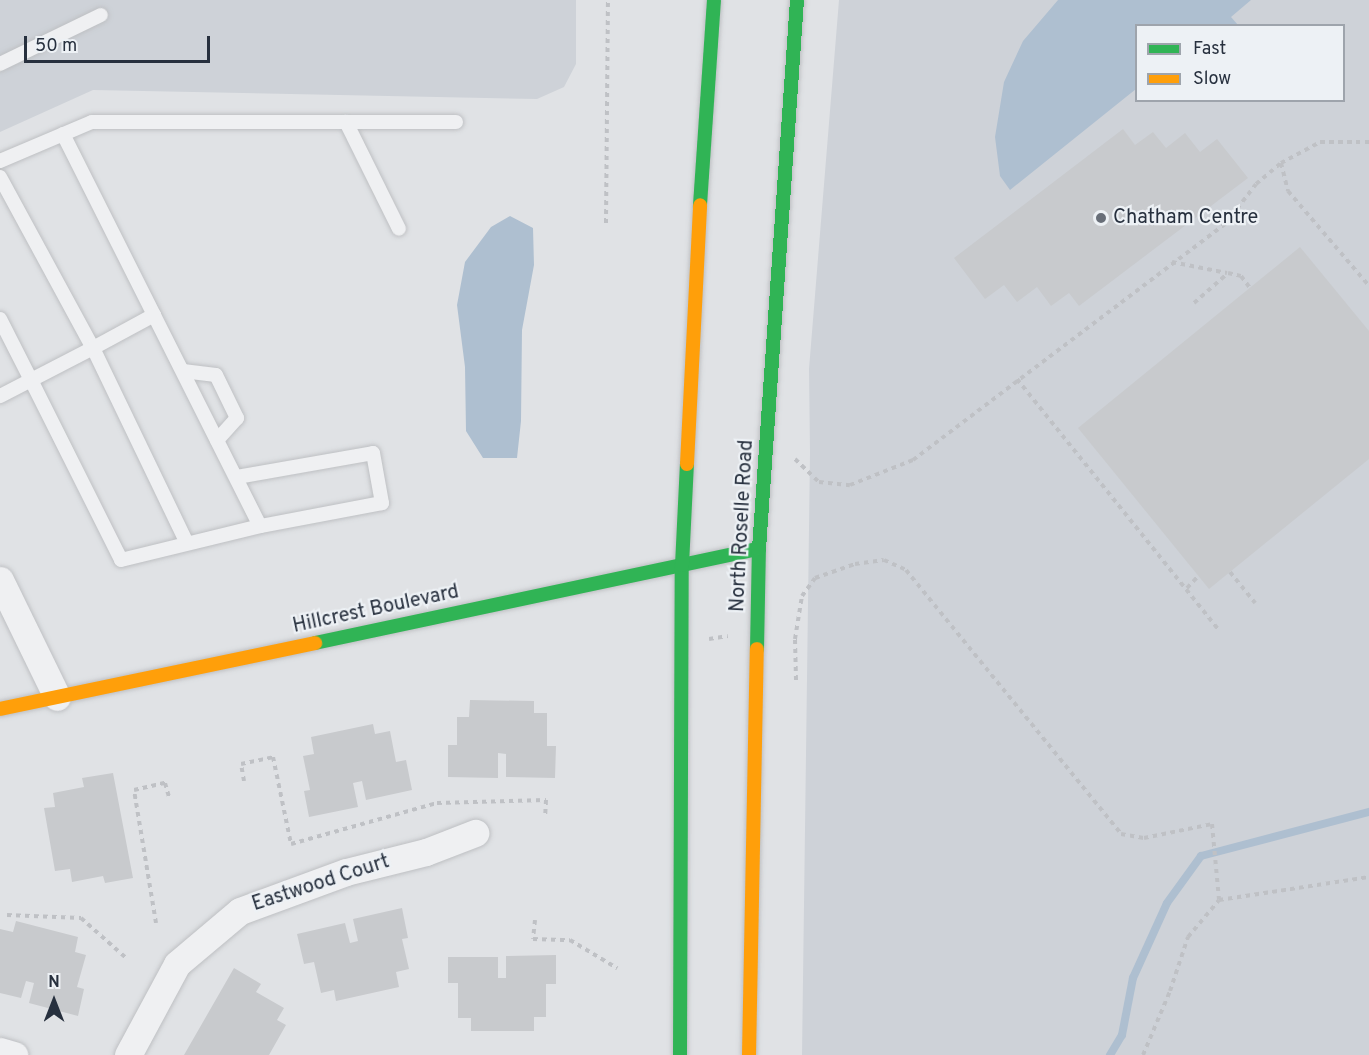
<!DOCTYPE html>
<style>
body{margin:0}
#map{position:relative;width:1369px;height:1055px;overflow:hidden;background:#e0e2e5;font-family:Overpass,sans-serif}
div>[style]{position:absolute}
.built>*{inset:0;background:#ced2d8}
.water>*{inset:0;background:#aebfd0}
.stream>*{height:8px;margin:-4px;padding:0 4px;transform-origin:4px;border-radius:4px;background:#aebfd0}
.building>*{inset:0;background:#c8cacd}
.path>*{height:4px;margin-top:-2px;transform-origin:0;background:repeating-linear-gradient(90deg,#bfc1c5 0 4.5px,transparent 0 9px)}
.roads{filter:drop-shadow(0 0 2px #bec0c3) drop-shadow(0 0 2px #bec0c3)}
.lane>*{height:14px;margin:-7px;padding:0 7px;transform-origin:7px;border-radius:7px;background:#eff0f2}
.street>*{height:27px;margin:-13.5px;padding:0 13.5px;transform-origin:13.5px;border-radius:13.5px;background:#eff0f2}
.fast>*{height:14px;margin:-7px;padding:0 7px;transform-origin:7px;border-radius:7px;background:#30b455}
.slow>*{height:14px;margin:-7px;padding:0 7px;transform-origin:7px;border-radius:7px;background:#ff9f0a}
.dots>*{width:16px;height:16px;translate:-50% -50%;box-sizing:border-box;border:3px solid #edf1f5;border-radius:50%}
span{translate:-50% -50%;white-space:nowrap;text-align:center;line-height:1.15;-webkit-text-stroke:4.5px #edf1f5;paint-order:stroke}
.poi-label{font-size:20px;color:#27303e}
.left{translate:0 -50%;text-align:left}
.street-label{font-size:20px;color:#27303e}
.legend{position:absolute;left:1135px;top:24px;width:210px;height:78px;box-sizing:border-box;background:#edf1f5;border:2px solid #9ea4ac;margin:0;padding:8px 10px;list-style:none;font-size:18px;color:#27303e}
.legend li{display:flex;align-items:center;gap:12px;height:30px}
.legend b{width:30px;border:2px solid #9ea4ac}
.north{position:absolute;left:24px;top:971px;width:60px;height:60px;-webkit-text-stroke:4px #edf1f5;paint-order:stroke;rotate:0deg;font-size:16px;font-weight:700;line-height:24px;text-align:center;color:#27303e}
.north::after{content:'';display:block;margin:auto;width:21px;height:27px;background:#27303e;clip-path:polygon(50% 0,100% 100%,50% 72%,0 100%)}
.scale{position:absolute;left:24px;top:36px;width:186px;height:27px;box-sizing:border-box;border:3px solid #27303e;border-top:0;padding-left:8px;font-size:18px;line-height:21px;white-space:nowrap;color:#27303e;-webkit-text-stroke:4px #edf1f5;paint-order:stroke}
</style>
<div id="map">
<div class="built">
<div style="clip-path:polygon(0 0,576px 0,576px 64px,564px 87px,537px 99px,93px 90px,0 132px)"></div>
<div style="clip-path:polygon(evenodd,839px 0,1369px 0,1369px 1055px,802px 1055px,810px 453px,809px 369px,839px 0,1136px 26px,1344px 26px,1344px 100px,1136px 100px,1136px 26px)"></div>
</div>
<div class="water">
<div style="clip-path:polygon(1058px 0,1251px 0,1231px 17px,1238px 25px,1136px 26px,1136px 89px,1010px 190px,1000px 176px,995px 137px,1004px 82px,1023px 41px)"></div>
<div style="clip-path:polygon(510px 216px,533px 228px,534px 265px,522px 330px,521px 421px,517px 458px,483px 458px,466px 431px,465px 367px,457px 305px,465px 262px,491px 227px)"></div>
</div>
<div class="stream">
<div style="left:1110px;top:1055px;width:23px;rotate:-59deg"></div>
<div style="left:1122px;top:1035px;width:58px;rotate:-79.1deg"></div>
<div style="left:1133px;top:978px;width:82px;rotate:-65.6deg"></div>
<div style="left:1167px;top:903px;width:58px;rotate:-54.1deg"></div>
<div style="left:1201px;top:856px;width:174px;rotate:-14.7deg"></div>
</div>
<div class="building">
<div style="clip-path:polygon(1123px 129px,1135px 145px,1153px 132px,1166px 148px,1185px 133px,1200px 152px,1217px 139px,1248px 178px,1079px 306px,1069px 293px,1051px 306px,1037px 287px,1017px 302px,1004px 285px,985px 299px,954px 258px)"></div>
<div style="clip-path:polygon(1300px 247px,1369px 331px,1369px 459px,1209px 589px,1078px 428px)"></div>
<div style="clip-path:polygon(470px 700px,534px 701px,534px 713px,547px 713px,547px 746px,556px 746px,555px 778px,506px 777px,506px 754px,498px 753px,498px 778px,448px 777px,448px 745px,457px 745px,457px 717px,469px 717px)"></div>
<div style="clip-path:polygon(373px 724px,375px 734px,390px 731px,396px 762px,406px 760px,412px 790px,366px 800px,362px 781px,353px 783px,358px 807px,309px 817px,304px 791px,310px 790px,303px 756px,314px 754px,311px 737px)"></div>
<div style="clip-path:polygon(113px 773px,133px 878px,105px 883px,103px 876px,72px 882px,70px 869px,55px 871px,44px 808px,55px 807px,53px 793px,84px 787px,82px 778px)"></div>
<div style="clip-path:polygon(402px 908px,408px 938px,402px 939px,409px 969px,396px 972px,399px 987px,336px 1001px,334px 990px,321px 993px,314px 962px,304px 964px,297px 934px,345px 923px,350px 943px,358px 941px,353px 919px)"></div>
<div style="clip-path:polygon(16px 921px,78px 937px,75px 952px,86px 955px,77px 987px,84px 989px,78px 1016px,29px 1003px,34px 983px,26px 981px,21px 998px,0 993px,0 929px,13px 932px)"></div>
<div style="clip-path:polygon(556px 955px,556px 984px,546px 984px,546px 1017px,534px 1017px,534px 1031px,471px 1031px,471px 1018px,458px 1018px,458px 983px,448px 983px,448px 957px,498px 957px,498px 978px,506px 978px,506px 956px)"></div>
<div style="clip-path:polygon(234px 968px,261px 984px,256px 992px,284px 1008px,277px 1020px,286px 1025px,269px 1055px,184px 1055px)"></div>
</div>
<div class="path">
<div style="left:1281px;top:163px;width:29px;rotate:76deg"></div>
<div style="left:1288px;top:191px;width:125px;rotate:49.5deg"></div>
<div style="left:606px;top:223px;width:223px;rotate:-89.5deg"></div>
<div style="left:1172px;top:262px;width:56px;rotate:11.3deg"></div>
<div style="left:1194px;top:303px;width:45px;rotate:-41.4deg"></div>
<div style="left:1228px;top:273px;width:13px;rotate:13deg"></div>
<div style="left:1241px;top:276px;width:15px;rotate:53deg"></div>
<div style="left:1017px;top:379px;width:322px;rotate:51.2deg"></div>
<div style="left:795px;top:459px;width:33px;rotate:44deg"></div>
<div style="left:819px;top:482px;width:31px;rotate:6deg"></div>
<div style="left:850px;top:485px;width:68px;rotate:-21.6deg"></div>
<div style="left:913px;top:460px;width:393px;rotate:-37.1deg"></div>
<div style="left:1226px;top:223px;width:49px;rotate:-52.4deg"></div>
<div style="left:1256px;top:184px;width:33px;rotate:-40deg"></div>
<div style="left:1281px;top:163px;width:44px;rotate:-28.3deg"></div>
<div style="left:1320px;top:142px;width:49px"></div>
<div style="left:1230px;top:572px;width:40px;rotate:51deg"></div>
<div style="left:1187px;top:588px;width:16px;rotate:-47deg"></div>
<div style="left:709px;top:639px;width:19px;rotate:-9deg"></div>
<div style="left:796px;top:680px;width:41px;rotate:-91.4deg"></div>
<div style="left:795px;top:639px;width:44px;rotate:-80.8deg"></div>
<div style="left:802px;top:596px;width:22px;rotate:-54deg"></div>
<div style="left:815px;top:578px;width:42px;rotate:-19.3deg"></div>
<div style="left:855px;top:564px;width:29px;rotate:-8deg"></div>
<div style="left:884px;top:560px;width:24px;rotate:24deg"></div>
<div style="left:906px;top:570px;width:340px;rotate:50.8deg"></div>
<div style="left:1121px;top:834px;width:23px;rotate:10deg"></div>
<div style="left:1144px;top:838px;width:69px;rotate:-11.6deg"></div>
<div style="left:1212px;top:824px;width:76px;rotate:84.7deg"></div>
<div style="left:244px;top:781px;width:17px;rotate:-100deg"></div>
<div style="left:241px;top:764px;width:33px;rotate:-12deg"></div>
<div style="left:273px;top:757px;width:89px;rotate:78.3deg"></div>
<div style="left:291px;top:844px;width:152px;rotate:-15.7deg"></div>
<div style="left:437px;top:803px;width:109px;rotate:-1.6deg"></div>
<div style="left:546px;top:800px;width:18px;rotate:93deg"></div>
<div style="left:7px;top:915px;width:74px;rotate:2.3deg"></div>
<div style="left:81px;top:918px;width:60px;rotate:41.6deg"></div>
<div style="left:535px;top:920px;width:19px;rotate:96deg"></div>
<div style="left:533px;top:939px;width:37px;rotate:2deg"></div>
<div style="left:570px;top:940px;width:55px;rotate:30.8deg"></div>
<div style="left:156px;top:923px;width:135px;rotate:-99.4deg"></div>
<div style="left:134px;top:790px;width:32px;rotate:-13deg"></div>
<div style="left:165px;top:783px;width:15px;rotate:74deg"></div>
<div style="left:1143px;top:1055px;width:69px;rotate:-67.1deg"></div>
<div style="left:1170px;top:991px;width:57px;rotate:-71.6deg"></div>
<div style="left:1188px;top:937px;width:48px;rotate:-50deg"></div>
<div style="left:1219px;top:900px;width:152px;rotate:-8.7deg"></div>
</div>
<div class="roads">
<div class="lane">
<div style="left:0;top:64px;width:112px;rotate:-25.9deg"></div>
<div style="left:346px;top:122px;width:119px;rotate:63.6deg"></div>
<div style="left:63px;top:134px;width:203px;rotate:63.3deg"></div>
<div style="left:0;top:161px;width:100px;rotate:-23deg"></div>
<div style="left:92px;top:122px;width:364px"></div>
<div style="left:0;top:177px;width:195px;rotate:61.5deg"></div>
<div style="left:93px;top:348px;width:216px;rotate:64.3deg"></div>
<div style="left:0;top:319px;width:68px;rotate:63.1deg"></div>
<div style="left:31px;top:380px;width:201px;rotate:63.4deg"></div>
<div style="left:121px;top:560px;width:143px;rotate:-13.7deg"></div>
<div style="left:260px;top:526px;width:236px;rotate:-116.7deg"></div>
<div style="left:154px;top:315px;width:69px;rotate:151.6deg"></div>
<div style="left:93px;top:348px;width:105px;rotate:152.7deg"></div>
<div style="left:183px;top:371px;width:33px;rotate:7deg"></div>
<div style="left:216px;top:375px;width:48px;rotate:64deg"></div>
<div style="left:237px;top:418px;width:30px;rotate:132deg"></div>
<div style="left:237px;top:477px;width:138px;rotate:-10deg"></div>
<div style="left:373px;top:453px;width:51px;rotate:79.8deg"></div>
<div style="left:382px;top:503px;width:124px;rotate:169.3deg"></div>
</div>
<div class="street">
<div style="left:0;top:580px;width:130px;rotate:64deg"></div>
<div style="left:0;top:1051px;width:15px;rotate:16deg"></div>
<div style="left:128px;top:1055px;width:103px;rotate:-61.7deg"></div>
<div style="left:177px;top:964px;width:82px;rotate:-40.1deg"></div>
<div style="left:240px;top:911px;width:113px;rotate:-20.2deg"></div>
<div style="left:346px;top:872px;width:82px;rotate:-14deg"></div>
<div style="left:426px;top:852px;width:53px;rotate:-21.2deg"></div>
</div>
<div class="fast">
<div style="left:700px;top:205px;width:205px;rotate:-86.1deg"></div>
<div style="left:315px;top:643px;width:454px;rotate:-12deg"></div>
<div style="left:757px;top:649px;width:100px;rotate:-88.9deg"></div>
<div style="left:759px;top:549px;width:550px;rotate:-86.04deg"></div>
<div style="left:680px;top:1055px;width:490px;rotate:-89.8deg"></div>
<div style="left:682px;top:565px;width:101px;rotate:-87.2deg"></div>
</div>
<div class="slow">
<div style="left:687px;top:464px;width:259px;rotate:-87.1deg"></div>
<div style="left:0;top:709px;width:322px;rotate:-11.8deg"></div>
<div style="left:749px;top:1055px;width:406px;rotate:-88.9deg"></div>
</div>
</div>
<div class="dots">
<div style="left:1101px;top:218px;background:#686e78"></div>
</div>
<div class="poi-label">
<span class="left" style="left:1113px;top:218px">Chatham Centre</span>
</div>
<div class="street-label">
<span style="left:743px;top:526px;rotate:-87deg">North Roselle Road</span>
<span style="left:376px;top:610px;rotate:-12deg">Hillcrest Boulevard</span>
<span style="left:321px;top:884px;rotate:-18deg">Eastwood Court</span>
</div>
<ul class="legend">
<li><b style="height:8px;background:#30b455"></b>Fast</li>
<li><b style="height:8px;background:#ff9f0a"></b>Slow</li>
</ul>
<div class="north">N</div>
<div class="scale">50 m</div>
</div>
